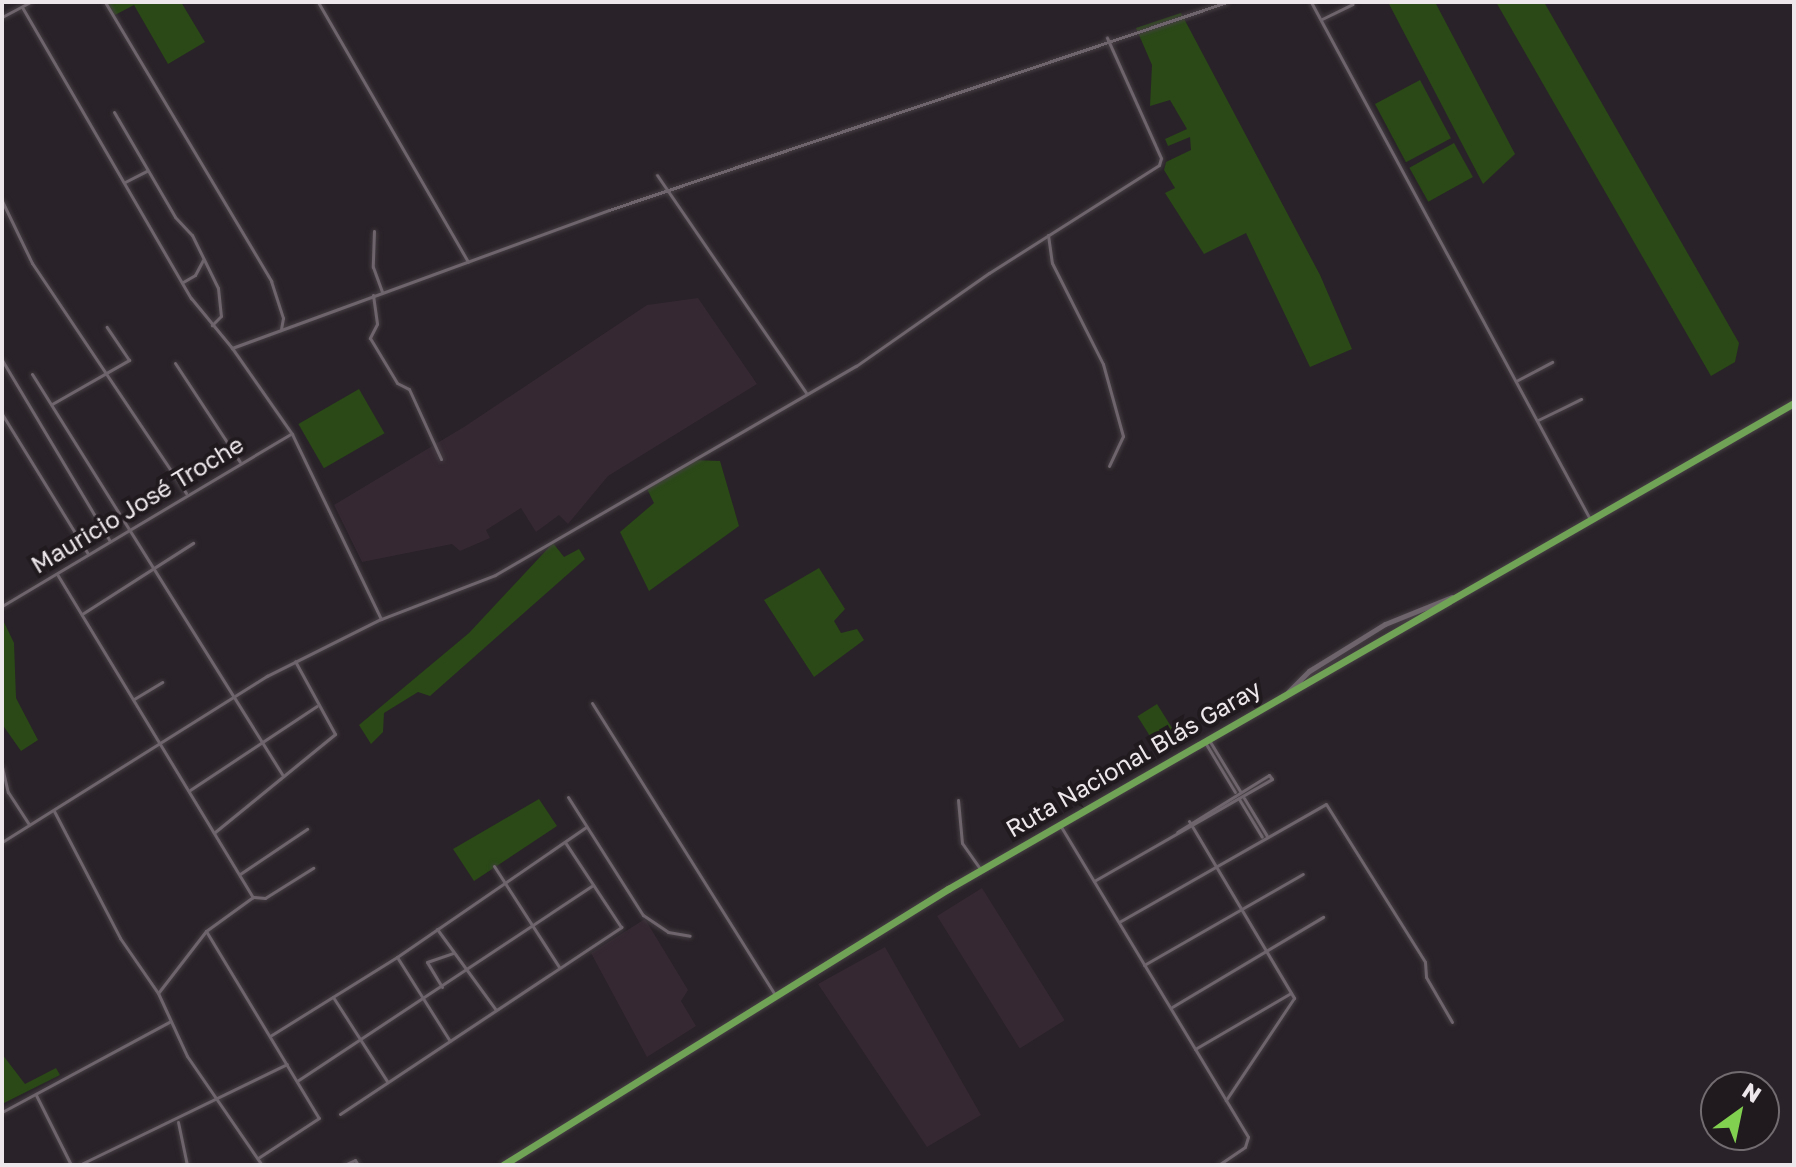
<!DOCTYPE html>
<meta charset="utf-8">
<style>
body{margin:0}
#map{position:relative;width:1796px;height:1167px;overflow:hidden;background:#292228;font-family:"Golos Text",sans-serif}
div>[style]{position:absolute}
.built>*{inset:0;background:#352832;transform-origin:0 0}
.green>*{inset:0;background:#2a4917;transform-origin:0 0}
.roads{filter:drop-shadow(0 0 2px #474045) drop-shadow(0 0 2px #474045)}
.street>*{height:3px;margin:-1.5px;padding:0 1.5px;transform-origin:1.5px;border-radius:1.5px;background:#6e656c}
.secondary>*{height:5px;margin:-2.5px;padding:0 2.5px;transform-origin:2.5px;border-radius:2.5px;background:#6e656c}
.highway>*{height:7px;margin:-3.5px;padding:0 3.5px;transform-origin:3.5px;border-radius:3.5px;background:#71a356}
span{translate:-50% -50%;white-space:nowrap;text-align:center;line-height:1.15;-webkit-text-stroke:8px #20191e;paint-order:stroke}
.street-label{font-size:24px;color:#ede7eb}
.frame{position:absolute;inset:0;border:4px solid #ede7eb;pointer-events:none}
.north{position:absolute;left:1700px;top:1071px;width:80px;height:80px;box-sizing:border-box;background:#20191e;border:2px solid #726b70;border-radius:50%;rotate:33deg;font-size:22px;font-weight:700;line-height:32px;text-align:center;color:#ede7eb}
.north::after{content:'';display:block;margin:auto;width:28px;height:36px;background:#81d050;clip-path:polygon(50% 0,100% 100%,50% 72%,0 100%)}
</style>
<div id="map">
<div class="built">
<div style="clip-path:polygon(698px 298px,757px 384px,608px 476px,568px 524px,559px 515px,536px 532px,521px 508px,486px 530px,490px 538px,460px 551px,452px 544px,362px 562px,334px 505px,464px 427px,647px 305px)"></div>
<div style="left:982px;top:888px;width:156px;height:53px;rotate:58deg"></div>
<div style="clip-path:polygon(645px 919px,688px 990px,681px 1001px,696px 1026px,647px 1057px,591px 953px)"></div>
<div style="clip-path:polygon(885px 947px,981px 1115px,927px 1147px,818px 984px)"></div>
</div>
<div class="green">
<div style="clip-path:polygon(103px 2px,181px 2px,205px 42px,168px 64px,134px 5px,113px 16px)"></div>
<div style="clip-path:polygon(1388px 2px,1435px 2px,1515px 154px,1483px 184px)"></div>
<div style="clip-path:polygon(1496px 2px,1544px 2px,1739px 343px,1735px 362px,1711px 376px)"></div>
<div style="clip-path:polygon(1181px 13px,1320px 275px,1352px 349px,1310px 367px,1246px 233px,1204px 254px,1165px 193px,1175px 188px,1164px 170px,1166px 162px,1191px 150px,1190px 137px,1168px 146px,1165px 139px,1187px 129px,1170px 100px,1150px 106px,1152px 65px,1136px 28px)"></div>
<div style="left:1420px;top:80px;width:66px;height:51px;rotate:62deg"></div>
<div style="left:1454px;top:143px;width:39px;height:51px;rotate:61deg"></div>
<div style="left:359px;top:389px;width:51px;height:70px;rotate:60deg"></div>
<div style="clip-path:polygon(693px 460px,720px 461px,739px 526px,649px 591px,620px 532px,654px 503px,646px 487px)"></div>
<div style="clip-path:polygon(553px 543px,564px 557px,579px 549px,585px 559px,430px 696px,418px 692px,384px 713px,383px 732px,371px 744px,359px 725px,469px 633px)"></div>
<div style="clip-path:polygon(819px 568px,845px 609px,834px 621px,841px 633px,857px 629px,864px 640px,814px 677px,764px 600px)"></div>
<div style="clip-path:polygon(2px 618px,14px 643px,16px 698px,38px 740px,21px 751px,2px 724px)"></div>
<div style="left:1157px;top:704px;width:34px;height:23px;rotate:58deg"></div>
<div style="clip-path:polygon(539px 799px,557px 826px,474px 881px,453px 849px)"></div>
<div style="clip-path:polygon(2px 1054px,25px 1084px,56px 1068px,60px 1075px,2px 1104px)"></div>
</div>
<div class="roads">
<div class="street">
<div style="left:105px;top:2px;width:325px;rotate:59.2deg"></div>
<div style="left:271px;top:281px;width:39px;rotate:72deg"></div>
<div style="left:283px;top:318px;width:11px;rotate:100deg"></div>
<div style="left:318px;top:2px;width:300px;rotate:60deg"></div>
<div style="left:1311px;top:2px;width:587px;rotate:61.65deg"></div>
<div style="left:22px;top:7px;width:337px;rotate:59.9deg"></div>
<div style="left:191px;top:298px;width:65px;rotate:50.6deg"></div>
<div style="left:2px;top:17px;width:32px;rotate:-28deg"></div>
<div style="left:1322px;top:19px;width:34px;rotate:-26deg"></div>
<div style="left:114px;top:112px;width:121px;rotate:59.8deg"></div>
<div style="left:175px;top:217px;width:25px;rotate:47deg"></div>
<div style="left:192px;top:235px;width:59px;rotate:63.9deg"></div>
<div style="left:218px;top:288px;width:28px;rotate:84deg"></div>
<div style="left:221px;top:316px;width:13px;rotate:135deg"></div>
<div style="left:657px;top:175px;width:264px;rotate:55.6deg"></div>
<div style="left:125px;top:182px;width:25px;rotate:-27deg"></div>
<div style="left:2px;top:201px;width:69px;rotate:64.2deg"></div>
<div style="left:32px;top:263px;width:277px;rotate:56.2deg"></div>
<div style="left:374px;top:231px;width:36px;rotate:92deg"></div>
<div style="left:373px;top:267px;width:27px;rotate:70deg"></div>
<div style="left:1048px;top:235px;width:28px;rotate:82deg"></div>
<div style="left:1052px;top:263px;width:113px;rotate:63.2deg"></div>
<div style="left:1103px;top:364px;width:75px;rotate:74.5deg"></div>
<div style="left:1123px;top:436px;width:33px;rotate:115deg"></div>
<div style="left:183px;top:282px;width:14px;rotate:-30deg"></div>
<div style="left:195px;top:275px;width:17px;rotate:-62deg"></div>
<div style="left:373px;top:295px;width:29px;rotate:82deg"></div>
<div style="left:377px;top:324px;width:16px;rotate:117deg"></div>
<div style="left:370px;top:338px;width:52px;rotate:59deg"></div>
<div style="left:397px;top:383px;width:13px;rotate:27deg"></div>
<div style="left:409px;top:389px;width:77px;rotate:65.4deg"></div>
<div style="left:2px;top:360px;width:211px;rotate:59.2deg"></div>
<div style="left:175px;top:363px;width:118px;rotate:56.7deg"></div>
<div style="left:32px;top:374px;width:474px;rotate:58deg"></div>
<div style="left:1516px;top:381px;width:41px;rotate:-27.8deg"></div>
<div style="left:52px;top:404px;width:89px;rotate:-29.7deg"></div>
<div style="left:129px;top:360px;width:40px;rotate:-124deg"></div>
<div style="left:2px;top:414px;width:164px;rotate:58.4deg"></div>
<div style="left:1538px;top:420px;width:48px;rotate:-26deg"></div>
<div style="left:57px;top:574px;width:378px;rotate:58.8deg"></div>
<div style="left:253px;top:897px;width:58px;rotate:144.1deg"></div>
<div style="left:206px;top:931px;width:78px;rotate:127.7deg"></div>
<div style="left:2px;top:606px;width:336px;rotate:-30.8deg"></div>
<div style="left:82px;top:614px;width:132px;rotate:-32.6deg"></div>
<div style="left:381px;top:619px;width:205px;rotate:-115.7deg"></div>
<div style="left:292px;top:434px;width:105px;rotate:-124.9deg"></div>
<div style="left:232px;top:348px;width:401px;rotate:-20.1deg"></div>
<div style="left:609px;top:210px;width:652px;rotate:-18.6deg"></div>
<div style="left:134px;top:699px;width:33px;rotate:-31deg"></div>
<div style="left:592px;top:703px;width:345px;rotate:57.9deg"></div>
<div style="left:1209px;top:740px;width:60px;rotate:58.7deg"></div>
<div style="left:1206px;top:744px;width:56px;rotate:58.9deg"></div>
<div style="left:2px;top:767px;width:26px;rotate:77deg"></div>
<div style="left:8px;top:792px;width:38px;rotate:57deg"></div>
<div style="left:190px;top:790px;width:152px;rotate:-33.5deg"></div>
<div style="left:568px;top:797px;width:140px;rotate:57.6deg"></div>
<div style="left:643px;top:915px;width:30px;rotate:34deg"></div>
<div style="left:668px;top:932px;width:22px;rotate:10deg"></div>
<div style="left:1244px;top:798px;width:44px;rotate:58.8deg"></div>
<div style="left:1239px;top:799px;width:44px;rotate:58.8deg"></div>
<div style="left:958px;top:800px;width:43px;rotate:84.7deg"></div>
<div style="left:962px;top:843px;width:32px;rotate:55deg"></div>
<div style="left:54px;top:811px;width:143px;rotate:62.5deg"></div>
<div style="left:120px;top:938px;width:67px;rotate:55.4deg"></div>
<div style="left:158px;top:993px;width:69px;rotate:65.3deg"></div>
<div style="left:187px;top:1056px;width:132px;rotate:55.5deg"></div>
<div style="left:1189px;top:821px;width:206px;rotate:59.3deg"></div>
<div style="left:1294px;top:998px;width:123px;rotate:123.7deg"></div>
<div style="left:1060px;top:825px;width:364px;rotate:58.9deg"></div>
<div style="left:1248px;top:1137px;width:10px;rotate:107deg"></div>
<div style="left:1245px;top:1147px;width:32px;rotate:146deg"></div>
<div style="left:215px;top:832px;width:155px;rotate:-39.2deg"></div>
<div style="left:335px;top:734px;width:83px;rotate:-118.7deg"></div>
<div style="left:2px;top:842px;width:313px;rotate:-32.1deg"></div>
<div style="left:267px;top:676px;width:127px;rotate:-26.6deg"></div>
<div style="left:381px;top:619px;width:122px;rotate:-21.1deg"></div>
<div style="left:495px;top:575px;width:417px;rotate:-30.1deg"></div>
<div style="left:856px;top:366px;width:162px;rotate:-35deg"></div>
<div style="left:989px;top:273px;width:201px;rotate:-32.4deg"></div>
<div style="left:1159px;top:165px;width:7px;rotate:-74deg"></div>
<div style="left:1161px;top:158px;width:132px;rotate:-114.2deg"></div>
<div style="left:494px;top:866px;width:120px;rotate:57.2deg"></div>
<div style="left:240px;top:874px;width:81px;rotate:-33.9deg"></div>
<div style="left:1094px;top:881px;width:205px;rotate:-29.8deg"></div>
<div style="left:1272px;top:779px;width:5px;rotate:-127deg"></div>
<div style="left:1269px;top:775px;width:108px;rotate:148.2deg"></div>
<div style="left:254px;top:897px;width:11px;rotate:5deg"></div>
<div style="left:265px;top:898px;width:57px;rotate:-32deg"></div>
<div style="left:1119px;top:922px;width:238px;rotate:-29.7deg"></div>
<div style="left:1326px;top:804px;width:186px;rotate:57.9deg"></div>
<div style="left:1425px;top:962px;width:15px;rotate:86deg"></div>
<div style="left:1426px;top:977px;width:52px;rotate:60deg"></div>
<div style="left:437px;top:929px;width:100px;rotate:53.9deg"></div>
<div style="left:206px;top:931px;width:218px;rotate:58.9deg"></div>
<div style="left:319px;top:1118px;width:73px;rotate:146.7deg"></div>
<div style="left:397px;top:957px;width:99px;rotate:57.8deg"></div>
<div style="left:1144px;top:965px;width:183px;rotate:-29.8deg"></div>
<div style="left:442px;top:987px;width:29px;rotate:-121deg"></div>
<div style="left:427px;top:962px;width:28px;rotate:-19deg"></div>
<div style="left:333px;top:997px;width:100px;rotate:57.3deg"></div>
<div style="left:1172px;top:1007px;width:176px;rotate:-30.8deg"></div>
<div style="left:270px;top:1036px;width:150px;rotate:-31.9deg"></div>
<div style="left:397px;top:957px;width:229px;rotate:-34.5deg"></div>
<div style="left:1195px;top:1049px;width:111px;rotate:-30.3deg"></div>
<div style="left:297px;top:1081px;width:355px;rotate:-33.5deg"></div>
<div style="left:36px;top:1095px;width:78px;rotate:63.4deg"></div>
<div style="left:2px;top:1112px;width:190px;rotate:-28.3deg"></div>
<div style="left:340px;top:1114px;width:338px;rotate:-33.6deg"></div>
<div style="left:621px;top:927px;width:102px;rotate:-123.4deg"></div>
<div style="left:178px;top:1122px;width:44px;rotate:78.2deg"></div>
<div style="left:79px;top:1165px;width:231px;rotate:-25.9deg"></div>
<div style="left:344px;top:1165px;width:12px;rotate:-24deg"></div>
<div style="left:355px;top:1160px;width:6px;rotate:59deg"></div>
</div>
<div class="secondary">
<div style="left:1288px;top:692px;width:30px;rotate:-45deg"></div>
<div style="left:1309px;top:671px;width:89px;rotate:-31.7deg"></div>
<div style="left:1385px;top:624px;width:72px;rotate:-21.9deg"></div>
</div>
<div class="highway">
<div style="left:503px;top:1165px;width:524px;rotate:-31.81deg"></div>
<div style="left:948px;top:889px;width:976px;rotate:-29.88deg"></div>
</div>
</div>
<div class="street-label">
<span style="left:137px;top:504px;rotate:-31deg">Mauricio José Troche</span>
<span style="left:1133px;top:758px;rotate:-30deg">Ruta Nacional Blás Garay</span>
</div>
<div class="frame"></div>
<div class="north">N</div>
</div>
